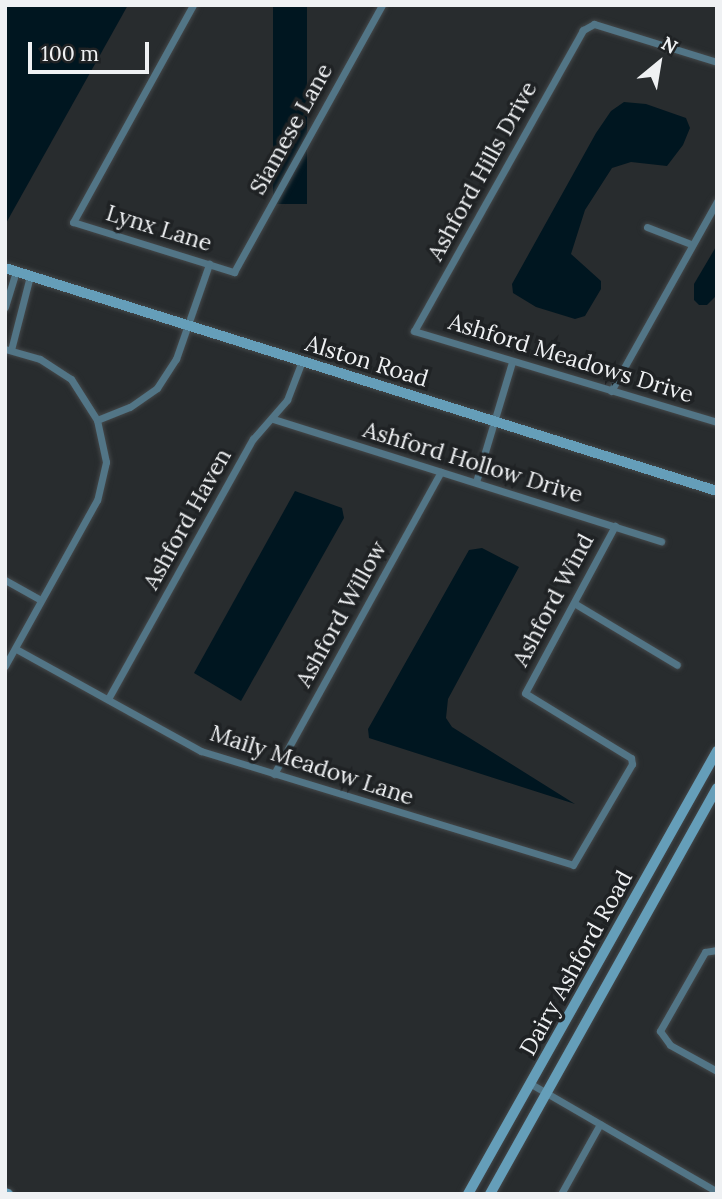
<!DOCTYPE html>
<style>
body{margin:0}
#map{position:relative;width:722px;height:1199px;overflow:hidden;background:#282c2e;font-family:Lora,serif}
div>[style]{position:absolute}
.water>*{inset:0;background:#001620;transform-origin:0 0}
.roads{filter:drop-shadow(0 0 2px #44484a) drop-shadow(0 0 2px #44484a)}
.street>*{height:7px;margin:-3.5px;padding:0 3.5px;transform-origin:3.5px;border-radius:3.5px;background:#527586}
.secondary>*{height:10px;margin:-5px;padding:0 5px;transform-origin:5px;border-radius:5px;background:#659eb9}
span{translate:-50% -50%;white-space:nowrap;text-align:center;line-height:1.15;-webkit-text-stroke:7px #1f2224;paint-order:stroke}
.street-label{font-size:23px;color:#eff1f3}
.frame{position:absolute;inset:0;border:7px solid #eff1f3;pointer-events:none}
.north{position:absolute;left:624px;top:28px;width:70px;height:70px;-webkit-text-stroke:5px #1f2224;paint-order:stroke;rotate:30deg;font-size:19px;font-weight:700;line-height:28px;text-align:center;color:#eff1f3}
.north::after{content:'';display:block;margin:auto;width:24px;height:32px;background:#eff1f3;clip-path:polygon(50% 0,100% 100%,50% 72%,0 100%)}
.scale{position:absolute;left:28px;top:42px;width:121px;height:32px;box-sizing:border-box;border:4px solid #eff1f3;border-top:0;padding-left:9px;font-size:21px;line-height:24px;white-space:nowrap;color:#eff1f3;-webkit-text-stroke:5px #1f2224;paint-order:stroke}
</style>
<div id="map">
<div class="water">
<div style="clip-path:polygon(5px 5px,128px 5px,5px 225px)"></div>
<div style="left:273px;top:5px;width:34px;height:199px"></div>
<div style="clip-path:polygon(624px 102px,646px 104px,686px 118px,690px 128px,683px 145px,667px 166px,631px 162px,612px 168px,585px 210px,571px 254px,601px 281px,601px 289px,585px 316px,575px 319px,536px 307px,513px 293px,512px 284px,596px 133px,611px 111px)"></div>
<div style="clip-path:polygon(717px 245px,717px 295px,707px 305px,699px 305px,694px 300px,694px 284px)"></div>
<div style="clip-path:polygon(295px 491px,342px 508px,344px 518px,241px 701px,194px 673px)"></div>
<div style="clip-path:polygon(482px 548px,519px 567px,448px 699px,446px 718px,452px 727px,575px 804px,369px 738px,368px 729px,469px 550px)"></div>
</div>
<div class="roads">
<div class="street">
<div style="left:193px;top:5px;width:248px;rotate:118.9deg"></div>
<div style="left:73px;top:222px;width:169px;rotate:17.3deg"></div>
<div style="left:234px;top:272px;width:305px;rotate:-61deg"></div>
<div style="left:717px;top:62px;width:129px;rotate:-162.8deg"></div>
<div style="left:594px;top:24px;width:13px;rotate:151deg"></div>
<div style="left:583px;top:30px;width:345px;rotate:119.3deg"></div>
<div style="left:414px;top:331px;width:316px;rotate:16.7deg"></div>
<div style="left:647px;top:227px;width:47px;rotate:21.1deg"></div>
<div style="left:5px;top:307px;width:38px;rotate:-73deg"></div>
<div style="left:5px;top:349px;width:36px;rotate:16deg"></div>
<div style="left:40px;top:359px;width:37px;rotate:33deg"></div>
<div style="left:71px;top:379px;width:49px;rotate:57.6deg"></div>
<div style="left:97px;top:420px;width:43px;rotate:77.9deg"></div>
<div style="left:106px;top:462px;width:39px;rotate:103deg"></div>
<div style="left:97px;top:500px;width:190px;rotate:119deg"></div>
<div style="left:11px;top:350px;width:76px;rotate:-75.6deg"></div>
<div style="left:611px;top:391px;width:218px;rotate:-60.8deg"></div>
<div style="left:273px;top:419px;width:407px;rotate:17.5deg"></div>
<div style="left:97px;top:420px;width:35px;rotate:-22deg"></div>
<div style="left:130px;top:407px;width:33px;rotate:-35deg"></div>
<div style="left:157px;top:388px;width:35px;rotate:-57deg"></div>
<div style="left:176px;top:359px;width:101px;rotate:-70.8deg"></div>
<div style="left:476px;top:482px;width:125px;rotate:-73.3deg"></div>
<div style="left:5px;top:580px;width:41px;rotate:29.1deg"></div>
<div style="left:574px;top:603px;width:120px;rotate:31deg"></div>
<div style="left:16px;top:649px;width:211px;rotate:28.9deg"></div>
<div style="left:201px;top:751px;width:389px;rotate:17deg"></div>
<div style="left:573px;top:865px;width:117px;rotate:-59.7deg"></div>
<div style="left:632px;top:764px;width:6px;rotate:-99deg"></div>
<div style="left:631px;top:758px;width:124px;rotate:-148.5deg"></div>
<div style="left:525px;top:693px;width:190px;rotate:-61.7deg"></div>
<div style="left:108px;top:699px;width:298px;rotate:-60.9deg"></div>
<div style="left:253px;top:439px;width:52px;rotate:-48.9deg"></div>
<div style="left:287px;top:400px;width:42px;rotate:-69deg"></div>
<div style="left:274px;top:774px;width:345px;rotate:-61.1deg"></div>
<div style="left:717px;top:950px;width:12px;rotate:171deg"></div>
<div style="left:705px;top:952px;width:91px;rotate:119.7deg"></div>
<div style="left:660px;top:1031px;width:17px;rotate:54deg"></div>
<div style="left:670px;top:1045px;width:54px;rotate:29deg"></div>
<div style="left:531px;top:1084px;width:215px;rotate:30.1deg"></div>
<div style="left:561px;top:1194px;width:80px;rotate:-60.9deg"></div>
</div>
<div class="secondary">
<div style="left:5px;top:268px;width:746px;rotate:17.39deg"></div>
<div style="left:5px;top:1193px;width:3px;rotate:18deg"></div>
<div style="left:468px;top:1194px;width:508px;rotate:-60.66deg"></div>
<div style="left:490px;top:1194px;width:465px;rotate:-60.8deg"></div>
</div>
</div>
<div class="street-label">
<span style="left:291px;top:129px;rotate:-61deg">Siamese Lane</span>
<span style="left:482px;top:171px;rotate:-61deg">Ashford Hills Drive</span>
<span style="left:159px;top:228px;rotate:17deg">Lynx Lane</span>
<span style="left:571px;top:358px;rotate:17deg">Ashford Meadows Drive</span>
<span style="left:367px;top:361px;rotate:17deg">Alston Road</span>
<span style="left:473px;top:462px;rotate:17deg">Ashford Hollow Drive</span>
<span style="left:187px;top:519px;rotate:-61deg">Ashford Haven</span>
<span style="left:553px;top:600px;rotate:-62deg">Ashford Wind</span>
<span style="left:341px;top:614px;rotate:-61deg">Ashford Willow</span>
<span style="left:312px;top:765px;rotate:18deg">Maily Meadow Lane</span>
<span style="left:576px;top:963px;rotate:-61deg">Dairy Ashford Road</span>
</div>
<div class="frame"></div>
<div class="north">N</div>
<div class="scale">100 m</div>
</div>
